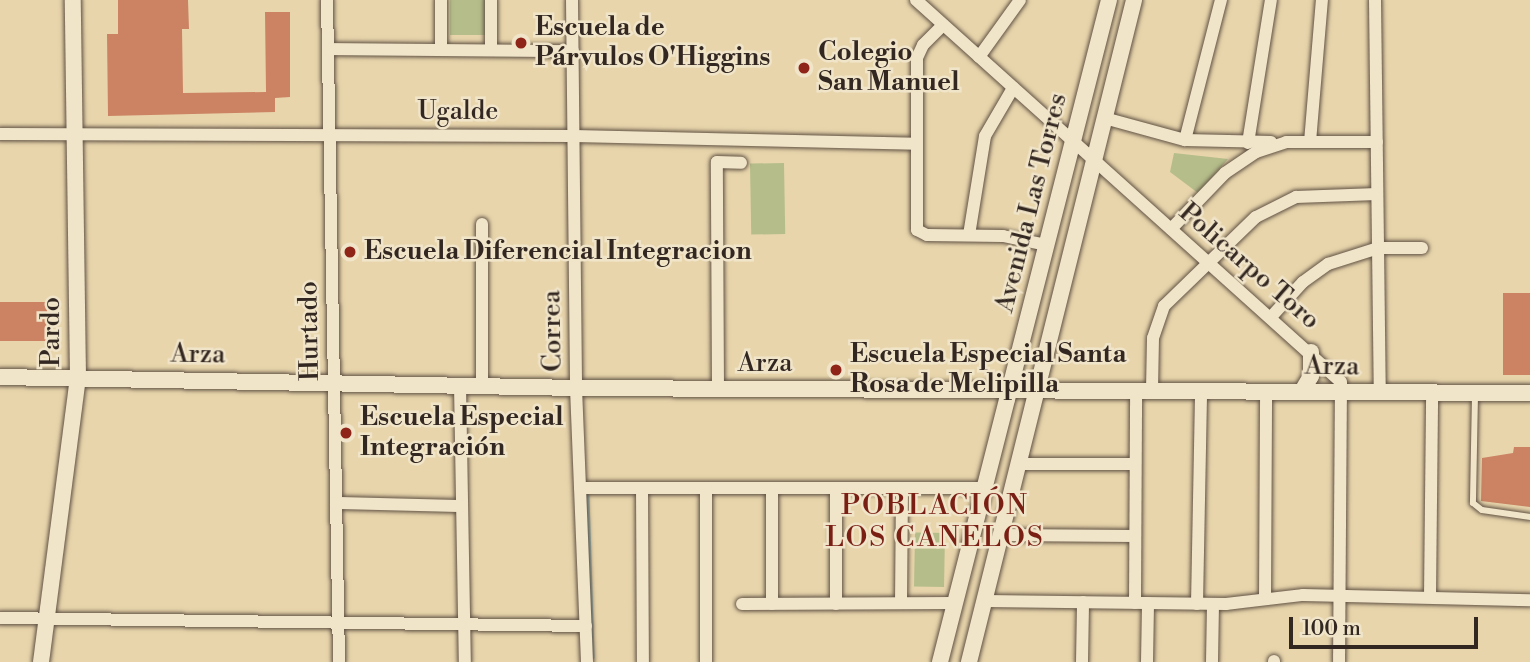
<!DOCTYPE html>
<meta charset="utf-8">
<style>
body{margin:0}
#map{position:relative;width:1530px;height:662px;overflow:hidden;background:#e8d5ac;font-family:"Libre Bodoni",serif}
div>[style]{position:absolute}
.green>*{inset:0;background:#b5bd8a;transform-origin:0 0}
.stream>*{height:3.5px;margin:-1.75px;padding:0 1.75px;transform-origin:1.75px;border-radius:1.75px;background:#99b7b2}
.building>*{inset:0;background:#cb8363;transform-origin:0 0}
.roads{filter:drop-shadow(0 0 2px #605244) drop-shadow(0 0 2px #605244)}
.lane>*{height:6px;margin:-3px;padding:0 3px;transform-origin:3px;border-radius:3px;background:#f0e4c9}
.street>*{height:12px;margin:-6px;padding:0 6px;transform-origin:6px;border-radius:6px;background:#f0e4c9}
.secondary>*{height:16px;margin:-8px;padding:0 8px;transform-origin:8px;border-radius:8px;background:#f0e4c9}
.dots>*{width:19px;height:19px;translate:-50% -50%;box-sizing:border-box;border:4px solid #f0e4c9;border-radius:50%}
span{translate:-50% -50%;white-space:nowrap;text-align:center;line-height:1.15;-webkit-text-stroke:5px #f0e4c9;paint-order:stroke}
.poi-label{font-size:26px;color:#332721;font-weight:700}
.left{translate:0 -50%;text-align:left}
.street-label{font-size:26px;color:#332721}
.neighbourhood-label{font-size:28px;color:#7a1f14;letter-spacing:2px}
.scale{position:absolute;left:1289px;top:617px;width:189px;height:32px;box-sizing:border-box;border:4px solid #332721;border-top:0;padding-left:9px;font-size:21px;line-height:24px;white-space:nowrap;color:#332721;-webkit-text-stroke:5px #f0e4c9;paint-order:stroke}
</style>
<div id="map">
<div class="green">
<div style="left:450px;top:0;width:35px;height:35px"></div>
<div style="clip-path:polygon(1174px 153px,1228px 159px,1198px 193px,1170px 172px)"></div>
<div style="left:784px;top:163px;width:71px;height:34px;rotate:89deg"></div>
<div style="left:945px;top:533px;width:54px;height:30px;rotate:91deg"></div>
</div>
<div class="stream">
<div style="left:588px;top:496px;width:161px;rotate:88.2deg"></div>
</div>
<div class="building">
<div style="clip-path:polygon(118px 0,188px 0,189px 29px,182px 29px,183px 93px,266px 92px,265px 12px,290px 12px,290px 97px,275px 98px,275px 112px,108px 116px,107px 34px,118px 34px)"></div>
<div style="left:1530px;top:293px;width:82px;height:27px;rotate:90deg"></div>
<div style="left:47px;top:302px;width:39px;height:47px;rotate:90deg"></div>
<div style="clip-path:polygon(1514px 447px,1530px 447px,1530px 507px,1481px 501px,1482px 458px,1513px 453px)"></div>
</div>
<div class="roads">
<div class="lane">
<div style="left:1475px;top:395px;width:108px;rotate:91.1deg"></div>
<div style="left:1473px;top:503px;width:11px;rotate:38deg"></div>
<div style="left:1482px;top:510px;width:49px;rotate:8.3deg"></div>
</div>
<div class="street">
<div style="left:327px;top:0;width:662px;rotate:88.96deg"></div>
<div style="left:572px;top:0;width:388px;rotate:89.4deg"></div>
<div style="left:576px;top:388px;width:274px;rotate:87.7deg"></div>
<div style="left:916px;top:0;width:571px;rotate:41.95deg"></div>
<div style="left:1341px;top:382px;width:280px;rotate:90.4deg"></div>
<div style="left:1375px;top:0;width:392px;rotate:89.3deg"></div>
<div style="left:943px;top:25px;width:28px;rotate:135deg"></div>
<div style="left:923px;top:45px;width:14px;rotate:115deg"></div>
<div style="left:917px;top:58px;width:172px;rotate:90deg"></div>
<div style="left:917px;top:230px;width:11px;rotate:27deg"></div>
<div style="left:927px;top:235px;width:76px;rotate:0.8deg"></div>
<div style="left:1003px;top:236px;width:44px;rotate:11.8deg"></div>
<div style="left:328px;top:49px;width:245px;rotate:0.5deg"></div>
<div style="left:441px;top:50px;width:50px;rotate:-90deg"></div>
<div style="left:491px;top:50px;width:50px;rotate:-90deg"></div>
<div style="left:979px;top:57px;width:70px;rotate:-54.3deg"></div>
<div style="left:1108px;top:119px;width:80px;rotate:15.3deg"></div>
<div style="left:1185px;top:140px;width:86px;rotate:1.3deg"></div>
<div style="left:0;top:134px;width:574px;rotate:0.2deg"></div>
<div style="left:574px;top:136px;width:342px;rotate:1.3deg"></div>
<div style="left:1185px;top:140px;width:145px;rotate:-75.6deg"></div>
<div style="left:1310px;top:142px;width:143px;rotate:-85.2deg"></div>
<div style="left:1248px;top:143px;width:145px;rotate:-80.9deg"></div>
<div style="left:1171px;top:229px;width:78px;rotate:-46deg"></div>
<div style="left:1225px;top:173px;width:37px;rotate:-34deg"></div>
<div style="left:1256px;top:152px;width:32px;rotate:-18deg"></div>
<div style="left:1286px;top:142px;width:91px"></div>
<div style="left:969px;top:235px;width:100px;rotate:-80.8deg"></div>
<div style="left:985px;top:136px;width:56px;rotate:-59.7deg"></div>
<div style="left:1271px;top:317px;width:47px;rotate:-47.6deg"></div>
<div style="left:1303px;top:282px;width:31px;rotate:-36deg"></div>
<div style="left:1328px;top:264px;width:52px;rotate:-17.7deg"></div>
<div style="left:1378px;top:248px;width:44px"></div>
<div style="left:460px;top:385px;width:277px;rotate:89deg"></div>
<div style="left:482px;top:385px;width:161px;rotate:-90deg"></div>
<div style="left:718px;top:388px;width:226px;rotate:-90.3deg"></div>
<div style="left:717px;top:162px;width:24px;rotate:2deg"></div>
<div style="left:1152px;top:390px;width:52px;rotate:-88.9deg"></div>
<div style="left:1153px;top:338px;width:34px;rotate:-71deg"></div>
<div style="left:1164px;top:306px;width:128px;rotate:-44.1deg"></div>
<div style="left:1256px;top:217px;width:45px;rotate:-26.6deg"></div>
<div style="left:1296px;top:197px;width:81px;rotate:-2.1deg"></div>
<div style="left:1020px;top:464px;width:115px"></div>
<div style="left:580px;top:488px;width:405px"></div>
<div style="left:642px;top:488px;width:174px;rotate:89.7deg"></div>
<div style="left:772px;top:488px;width:116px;rotate:90deg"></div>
<div style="left:836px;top:488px;width:116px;rotate:90deg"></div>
<div style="left:336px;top:503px;width:126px;rotate:1.4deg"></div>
<div style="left:1002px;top:535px;width:133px;rotate:0.4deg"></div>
<div style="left:1430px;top:597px;width:205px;rotate:-89.4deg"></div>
<div style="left:1265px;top:599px;width:208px;rotate:-89.7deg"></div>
<div style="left:985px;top:601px;width:241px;rotate:0.7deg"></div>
<div style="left:1226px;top:604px;width:78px;rotate:-6.7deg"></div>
<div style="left:1303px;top:595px;width:227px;rotate:1.3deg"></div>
<div style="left:901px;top:603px;width:115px;rotate:-89.5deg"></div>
<div style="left:1135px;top:603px;width:214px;rotate:-89.7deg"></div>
<div style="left:742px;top:604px;width:213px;rotate:-0.3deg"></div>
<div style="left:1197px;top:604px;width:214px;rotate:-88.9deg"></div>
<div style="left:0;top:618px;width:586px;rotate:0.78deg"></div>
<div style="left:1274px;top:661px;width:1px;rotate:90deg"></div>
<div style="left:706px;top:662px;width:174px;rotate:-90deg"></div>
<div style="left:1082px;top:662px;width:60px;rotate:-89deg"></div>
<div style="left:1147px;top:662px;width:59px;rotate:-89deg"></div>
<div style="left:1212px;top:662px;width:58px;rotate:-89deg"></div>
</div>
<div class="secondary">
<div style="left:0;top:377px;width:576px;rotate:1.09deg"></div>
<div style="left:576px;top:388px;width:954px;rotate:0.3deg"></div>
<div style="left:1302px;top:391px;width:17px;rotate:-59deg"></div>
<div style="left:1311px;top:376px;width:24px;rotate:-90deg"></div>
<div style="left:41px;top:662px;width:287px;rotate:-82.6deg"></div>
<div style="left:78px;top:377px;width:377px;rotate:-90.8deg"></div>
<div style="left:940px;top:662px;width:683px;rotate:-75.68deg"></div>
<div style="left:969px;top:662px;width:682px;rotate:-76deg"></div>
</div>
</div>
<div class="dots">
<div style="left:521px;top:43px;background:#8f2418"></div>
<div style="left:804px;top:68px;background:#8f2418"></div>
<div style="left:350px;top:252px;background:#8f2418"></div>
<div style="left:836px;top:370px;background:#8f2418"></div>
<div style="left:346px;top:433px;background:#8f2418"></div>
</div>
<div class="poi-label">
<span class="left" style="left:535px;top:43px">Escuela de<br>Párvulos O'Higgins</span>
<span class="left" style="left:818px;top:68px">Colegio<br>San Manuel</span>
<span class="left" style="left:364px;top:252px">Escuela Diferencial Integracion</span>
<span class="left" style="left:850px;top:370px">Escuela Especial Santa<br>Rosa de Melipilla</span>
<span class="left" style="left:360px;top:433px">Escuela Especial<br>Integración</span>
</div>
<div class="street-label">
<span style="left:458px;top:112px">Ugalde</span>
<span style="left:1032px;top:203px;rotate:-76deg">Avenida Las Torres</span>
<span style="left:1249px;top:267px;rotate:41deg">Policarpo Toro</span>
<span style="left:310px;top:331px;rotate:-91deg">Hurtado</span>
<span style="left:553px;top:331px;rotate:-91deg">Correa</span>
<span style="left:52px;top:332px;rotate:-90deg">Pardo</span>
<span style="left:198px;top:355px;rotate:1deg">Arza</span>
<span style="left:765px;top:364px">Arza</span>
<span style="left:1332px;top:367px;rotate:1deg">Arza</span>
</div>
<div class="neighbourhood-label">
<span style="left:935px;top:522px">POBLACIÓN<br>LOS CANELOS</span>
</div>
<div class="scale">100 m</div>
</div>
